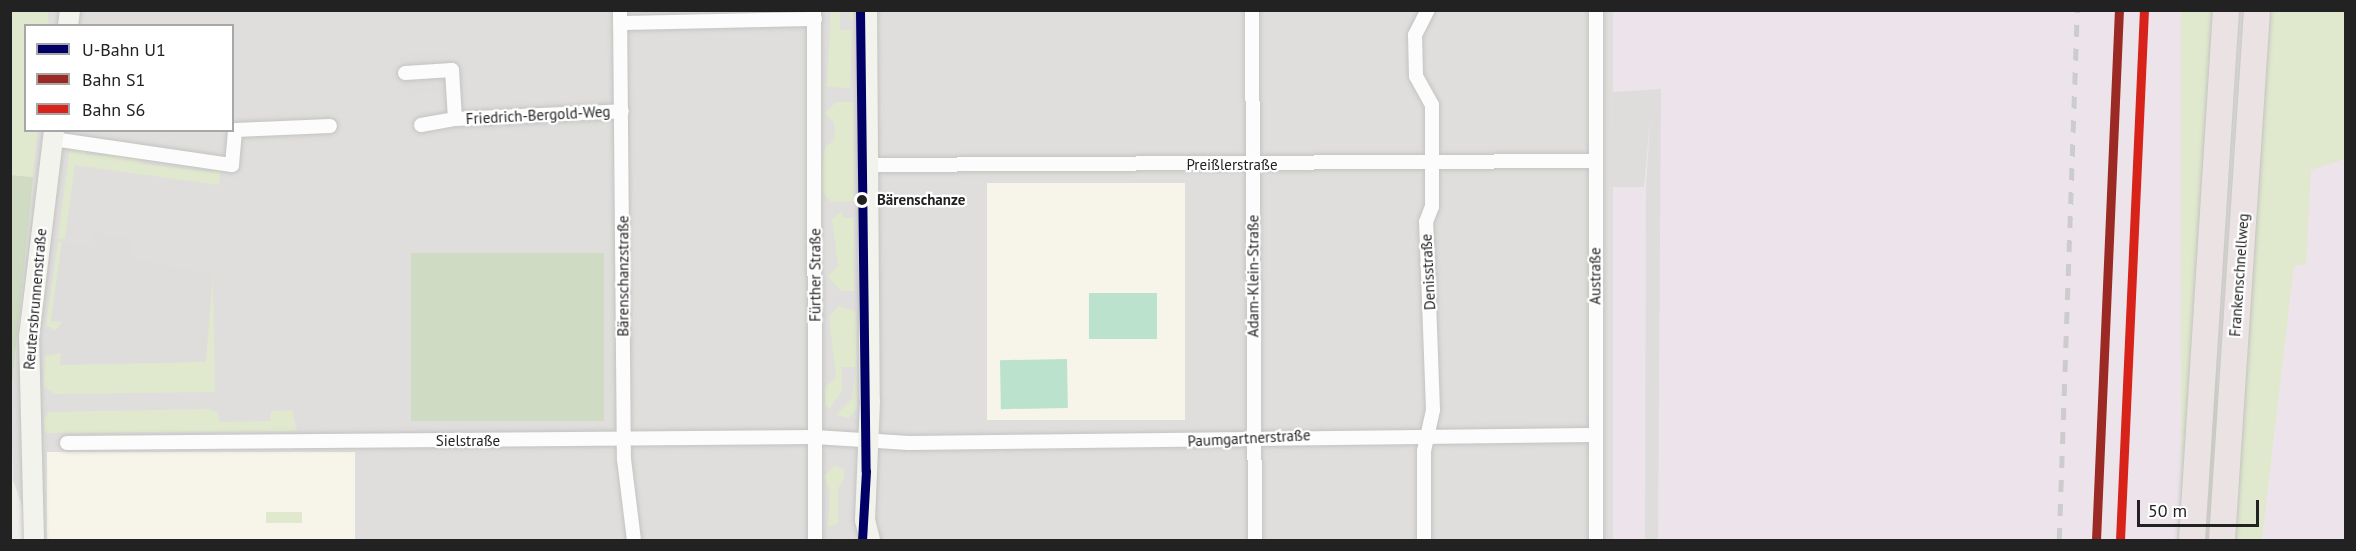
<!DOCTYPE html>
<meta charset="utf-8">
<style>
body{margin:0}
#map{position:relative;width:2356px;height:551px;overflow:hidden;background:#f0eeeb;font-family:"PT Sans",sans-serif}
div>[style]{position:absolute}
.residential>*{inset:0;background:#dfdedc}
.industrial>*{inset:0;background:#ece4ea;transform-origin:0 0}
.education>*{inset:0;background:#f7f5e9;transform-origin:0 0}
.grass>*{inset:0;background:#e0e9cd;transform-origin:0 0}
.forest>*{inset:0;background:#cfdbc3;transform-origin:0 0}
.pitch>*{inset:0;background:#bbe2cc;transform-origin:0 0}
.parking>*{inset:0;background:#dedddc;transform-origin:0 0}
.roads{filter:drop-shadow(0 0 2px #c3c3c1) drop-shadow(0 0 2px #c3c3c1)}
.street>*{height:14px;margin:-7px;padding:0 7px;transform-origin:7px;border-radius:7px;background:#fdfcfc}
.secondary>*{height:20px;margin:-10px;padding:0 10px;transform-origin:10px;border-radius:10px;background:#f3f3ed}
.highway>*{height:26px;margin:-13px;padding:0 13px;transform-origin:13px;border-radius:13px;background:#ebe2e4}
.rail>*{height:4.5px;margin-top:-2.25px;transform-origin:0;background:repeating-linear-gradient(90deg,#ccc 0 12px,transparent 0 24px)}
.rail-1>*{height:9px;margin:-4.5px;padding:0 4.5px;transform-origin:4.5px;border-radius:4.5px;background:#9a2a23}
.rail-2>*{height:9px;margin:-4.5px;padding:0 4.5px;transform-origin:4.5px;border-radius:4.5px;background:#d72319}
.metro-1>*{height:9px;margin:-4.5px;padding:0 4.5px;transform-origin:4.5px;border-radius:4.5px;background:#006}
.dots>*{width:16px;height:16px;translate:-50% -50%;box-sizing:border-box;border:3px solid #fff;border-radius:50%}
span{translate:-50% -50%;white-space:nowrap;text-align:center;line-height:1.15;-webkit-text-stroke:4.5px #fff;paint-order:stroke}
.street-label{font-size:15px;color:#222}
.stop-label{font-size:15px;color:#222;font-weight:700}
.left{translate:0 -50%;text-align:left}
.frame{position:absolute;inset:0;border:12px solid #222;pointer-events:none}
.legend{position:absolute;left:24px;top:24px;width:210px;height:108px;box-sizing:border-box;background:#fff;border:2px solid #a7a7a7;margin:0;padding:8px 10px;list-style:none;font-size:18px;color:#222}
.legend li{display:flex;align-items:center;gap:12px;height:30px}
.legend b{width:30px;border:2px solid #a7a7a7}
.scale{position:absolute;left:2137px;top:500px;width:122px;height:27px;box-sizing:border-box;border:3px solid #222;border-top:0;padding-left:8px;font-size:18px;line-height:21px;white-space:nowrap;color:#222;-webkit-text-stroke:4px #fff;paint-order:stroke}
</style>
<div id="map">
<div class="residential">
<div style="clip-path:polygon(48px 11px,1613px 11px,1613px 540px,34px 540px,13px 480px,11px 397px,37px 131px,232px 130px,232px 26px,47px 25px)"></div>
</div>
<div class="industrial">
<div style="left:1613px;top:11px;width:568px;height:529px"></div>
<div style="clip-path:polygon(2345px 159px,2345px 540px,2262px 540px,2294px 265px,2306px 264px,2310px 169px)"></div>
</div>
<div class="education">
<div style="left:1185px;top:183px;width:237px;height:198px;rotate:90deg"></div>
<div style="left:355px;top:452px;width:88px;height:308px;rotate:90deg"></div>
</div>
<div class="grass">
<div style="clip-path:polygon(10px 11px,48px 11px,47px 25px,26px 26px,26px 130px,37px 131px,33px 177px,11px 175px)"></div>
<div style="clip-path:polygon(831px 11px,840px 11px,840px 30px,853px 30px,849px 11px,853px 11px,850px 88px,827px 87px)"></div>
<div style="left:2181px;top:11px;width:36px;height:530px"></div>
<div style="clip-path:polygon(2267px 11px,2345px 11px,2345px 159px,2311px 170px,2306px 264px,2294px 266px,2262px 540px,2231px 540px)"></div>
<div style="clip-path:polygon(836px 102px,853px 102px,854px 201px,831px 202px,820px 189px,825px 148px,835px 139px,834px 123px,825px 113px)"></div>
<div style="clip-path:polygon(70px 147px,86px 149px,86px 155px,136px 156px,141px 164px,211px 172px,221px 169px,219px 185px,75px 165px,65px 239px,58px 238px)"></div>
<div style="clip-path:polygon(842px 211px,843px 218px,854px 218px,854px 291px,841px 291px,828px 276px,838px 266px,832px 219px)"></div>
<div style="clip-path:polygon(58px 242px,62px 242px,51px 320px,62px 322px,55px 331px,46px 325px)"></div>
<div style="clip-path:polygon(213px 274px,215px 392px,55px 394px,44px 387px,45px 354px,61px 353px,60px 364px)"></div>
<div style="clip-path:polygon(839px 306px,856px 311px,857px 409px,849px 418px,836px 415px,852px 399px,856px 367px,842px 367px,842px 391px,829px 409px,825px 405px,825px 388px,836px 377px,829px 316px)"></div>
<div style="clip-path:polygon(208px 409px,218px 412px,219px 422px,270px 421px,271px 411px,292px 410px,297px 431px,44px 433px,44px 418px,50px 412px)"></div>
<div style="clip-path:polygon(834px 466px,844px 469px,844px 479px,838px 488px,838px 523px,828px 527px,830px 491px,824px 476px)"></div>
<div style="left:266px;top:512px;width:36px;height:11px"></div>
</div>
<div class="forest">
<div style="clip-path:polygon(11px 175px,33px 177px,11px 397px,10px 175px)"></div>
<div style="left:411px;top:253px;width:193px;height:168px"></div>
</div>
<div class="pitch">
<div style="left:1157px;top:293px;width:46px;height:68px;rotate:90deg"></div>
<div style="left:1067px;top:359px;width:49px;height:67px;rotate:89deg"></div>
</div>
<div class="parking">
<div style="left:447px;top:52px;width:40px;height:47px;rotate:87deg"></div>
<div style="clip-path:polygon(1661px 89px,1658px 540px,1645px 540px,1646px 187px,1651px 109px,1644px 187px,1611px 187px,1613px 92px)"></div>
<div style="clip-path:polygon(94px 233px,131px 238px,129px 258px,213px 274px,206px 362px,60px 365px,61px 353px,44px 356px,46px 325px,55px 331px,62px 322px,51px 321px,62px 242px,93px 245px)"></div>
</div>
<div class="roads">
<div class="street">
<div style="left:620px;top:10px;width:449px;rotate:89.5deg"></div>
<div style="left:624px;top:459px;width:82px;rotate:83deg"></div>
<div style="left:814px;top:10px;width:530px;rotate:89.89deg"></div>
<div style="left:1252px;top:10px;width:530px;rotate:89.68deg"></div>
<div style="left:620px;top:23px;width:195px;rotate:-1.2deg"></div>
<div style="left:405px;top:73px;width:47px;rotate:-3.7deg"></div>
<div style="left:452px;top:70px;width:49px;rotate:86.5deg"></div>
<div style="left:455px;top:119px;width:167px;rotate:-2.7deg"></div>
<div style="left:421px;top:125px;width:35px;rotate:-10deg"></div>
<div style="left:53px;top:139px;width:181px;rotate:8.3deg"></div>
<div style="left:232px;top:165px;width:35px;rotate:-85deg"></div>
<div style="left:235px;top:130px;width:95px;rotate:-2.4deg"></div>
<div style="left:869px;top:165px;width:727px;rotate:-0.32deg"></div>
<div style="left:67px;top:443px;width:748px;rotate:-0.46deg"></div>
<div style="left:815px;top:437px;width:94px;rotate:3.7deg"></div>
<div style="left:909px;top:443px;width:685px;rotate:-0.67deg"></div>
<div style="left:1424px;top:540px;width:89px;rotate:-90deg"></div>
<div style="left:1424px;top:451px;width:42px;rotate:-77.6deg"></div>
<div style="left:1433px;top:410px;width:188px;rotate:-92.1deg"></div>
<div style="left:1426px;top:222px;width:17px;rotate:-69deg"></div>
<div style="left:1432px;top:206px;width:101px;rotate:-90deg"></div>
<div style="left:1432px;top:105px;width:33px;rotate:-119deg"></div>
<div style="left:1416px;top:76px;width:41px;rotate:-91.4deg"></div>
<div style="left:1415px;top:35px;width:28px;rotate:-63deg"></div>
<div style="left:1596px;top:540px;width:530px;rotate:-90deg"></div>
</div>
<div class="secondary">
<div style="left:867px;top:10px;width:391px;rotate:89.6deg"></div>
<div style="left:870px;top:401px;width:119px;rotate:92.4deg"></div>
<div style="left:865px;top:520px;width:21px;rotate:76deg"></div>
<div style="left:68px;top:26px;width:16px;rotate:-83deg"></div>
<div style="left:34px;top:540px;width:203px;rotate:-91.4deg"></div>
<div style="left:29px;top:337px;width:209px;rotate:-83.1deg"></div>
</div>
<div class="highway">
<div style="left:2192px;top:540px;width:531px;rotate:-86.33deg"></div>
<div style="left:2222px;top:540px;width:531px;rotate:-86.22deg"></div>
</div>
</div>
<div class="rail">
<div style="left:2059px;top:540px;width:530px;rotate:-88.05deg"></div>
</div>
<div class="rail-1">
<div style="left:2096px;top:540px;width:530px;rotate:-87.52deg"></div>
</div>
<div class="rail-2">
<div style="left:2120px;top:540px;width:531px;rotate:-87.41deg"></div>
</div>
<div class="metro-1">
<div style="left:860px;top:10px;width:461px;rotate:89.3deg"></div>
<div style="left:866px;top:471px;width:69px;rotate:93.3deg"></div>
</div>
<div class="dots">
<div style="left:862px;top:200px;background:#222"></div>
</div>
<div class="street-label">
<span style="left:538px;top:115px;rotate:-3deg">Friedrich-Bergold-Weg</span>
<span style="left:1232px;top:165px">Preißlerstraße</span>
<span style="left:1428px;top:272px;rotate:-93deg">Denisstraße</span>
<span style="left:815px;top:275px;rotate:-90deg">Fürther Straße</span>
<span style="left:2239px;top:275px;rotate:-86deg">Frankenschnellweg</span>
<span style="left:623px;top:276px;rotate:-90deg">Bärenschanzstraße</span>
<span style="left:1253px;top:276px;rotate:-90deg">Adam-Klein-Straße</span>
<span style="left:1595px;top:276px;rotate:-90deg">Austraße</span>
<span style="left:35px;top:299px;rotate:-85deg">Reutersbrunnenstraße</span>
<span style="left:1249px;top:438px;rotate:-3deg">Paumgartnerstraße</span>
<span style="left:468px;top:441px">Sielstraße</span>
</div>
<div class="stop-label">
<span class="left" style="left:877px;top:200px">Bärenschanze</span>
</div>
<div class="frame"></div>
<ul class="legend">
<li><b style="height:8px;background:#006"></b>U-Bahn U1</li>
<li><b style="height:8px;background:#9a2a23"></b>Bahn S1</li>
<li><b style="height:8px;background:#d72319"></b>Bahn S6</li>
</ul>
<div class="scale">50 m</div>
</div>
